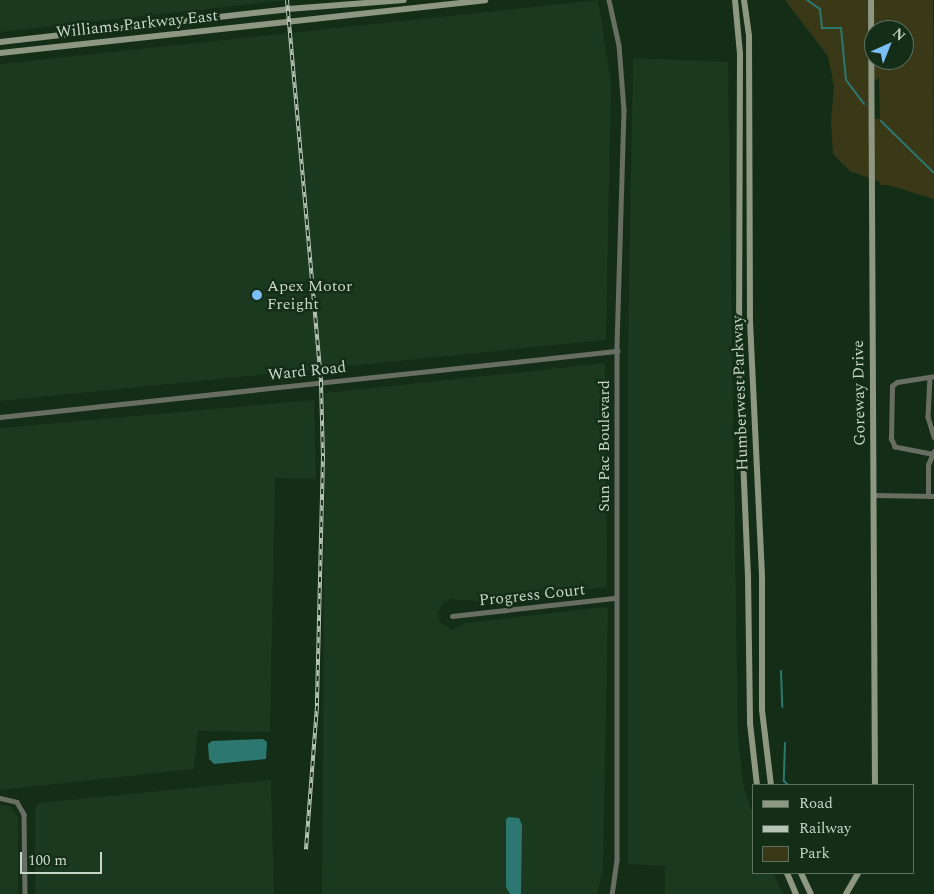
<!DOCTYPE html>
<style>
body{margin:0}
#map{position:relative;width:934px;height:894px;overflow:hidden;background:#142d17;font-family:Spectral,serif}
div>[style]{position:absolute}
.built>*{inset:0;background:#1b391f}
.green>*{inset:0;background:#3a3917}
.water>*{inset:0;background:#2c7871}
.stream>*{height:2px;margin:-1px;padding:0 1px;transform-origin:1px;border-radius:1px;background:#2c7871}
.street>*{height:4.5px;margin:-2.25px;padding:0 2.25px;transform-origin:2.25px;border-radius:2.25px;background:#686e61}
.secondary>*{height:6px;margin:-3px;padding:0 3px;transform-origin:3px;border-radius:3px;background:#8d9781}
.rail>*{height:4px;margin-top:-2px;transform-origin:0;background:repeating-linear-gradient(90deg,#142d17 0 5.5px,#b5c4b5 0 11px);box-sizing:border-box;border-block:1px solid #b5c4b5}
.dots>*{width:14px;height:14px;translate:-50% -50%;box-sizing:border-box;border:2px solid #142d17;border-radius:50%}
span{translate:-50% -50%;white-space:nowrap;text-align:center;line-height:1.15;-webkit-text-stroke:5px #142d17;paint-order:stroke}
.street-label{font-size:16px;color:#c8d6c8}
.poi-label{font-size:16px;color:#c8d6c8}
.left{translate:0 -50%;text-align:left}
.legend{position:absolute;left:752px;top:784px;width:162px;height:90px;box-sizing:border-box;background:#142d17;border:1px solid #5c715e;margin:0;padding:6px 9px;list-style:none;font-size:15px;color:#c8d6c8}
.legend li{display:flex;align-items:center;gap:10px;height:25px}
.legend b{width:25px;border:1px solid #5c715e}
.north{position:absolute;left:864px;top:20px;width:50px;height:50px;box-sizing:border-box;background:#142d17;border:1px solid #5c715e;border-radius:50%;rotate:44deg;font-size:14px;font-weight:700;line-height:20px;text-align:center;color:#c8d6c8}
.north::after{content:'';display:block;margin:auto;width:18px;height:22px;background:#7bbef8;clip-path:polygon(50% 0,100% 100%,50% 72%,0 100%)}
.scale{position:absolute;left:20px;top:852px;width:82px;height:22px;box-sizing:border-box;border:2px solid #c8d6c8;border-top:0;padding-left:6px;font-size:15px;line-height:18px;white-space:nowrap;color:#c8d6c8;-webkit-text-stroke:4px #142d17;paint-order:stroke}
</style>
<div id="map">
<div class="built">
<div style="clip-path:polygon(0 0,287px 0,0 32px)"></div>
<div style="clip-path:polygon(598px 0,611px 83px,606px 340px,0 401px,0 64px)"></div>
<div style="clip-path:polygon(633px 58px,728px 62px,738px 738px,744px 788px,753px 815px,753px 873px,773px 873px,783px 894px,665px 894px,665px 866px,628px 864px,628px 349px)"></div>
<div style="clip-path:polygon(605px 363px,607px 587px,488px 602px,451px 599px,442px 604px,438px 613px,440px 622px,452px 630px,465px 623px,605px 607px,608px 609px,603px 868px,597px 894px,322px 894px,325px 393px)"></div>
<div style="clip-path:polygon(314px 400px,316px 479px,275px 478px,270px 732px,198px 731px,194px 769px,0 790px,0 428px)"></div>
<div style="clip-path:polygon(271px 780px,274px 894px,35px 894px,35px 809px,39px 803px)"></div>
<div style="clip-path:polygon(0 805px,11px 807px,18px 817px,18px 894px,0 894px)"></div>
</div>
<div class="green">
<div style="clip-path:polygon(evenodd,785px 0,933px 0,934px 199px,888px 185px,880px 185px,880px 182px,850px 171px,833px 154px,831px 121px,834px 86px,828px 56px,785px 0,874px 30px,904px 30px,904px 60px,874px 60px,874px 30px,785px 0,879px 78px,880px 119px,879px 119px,871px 118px,873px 81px,879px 78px)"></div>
</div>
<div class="water">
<div style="clip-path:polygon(263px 739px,267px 742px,266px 759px,214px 764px,209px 759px,208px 744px,212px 741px)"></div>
<div style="clip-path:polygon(509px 817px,519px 818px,522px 825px,521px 894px,510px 894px,506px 887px,506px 819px)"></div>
</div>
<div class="stream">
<div style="left:807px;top:0;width:16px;rotate:35deg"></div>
<div style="left:820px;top:9px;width:19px;rotate:84deg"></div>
<div style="left:822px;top:28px;width:19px"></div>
<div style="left:841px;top:28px;width:52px;rotate:84.5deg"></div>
<div style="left:846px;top:80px;width:30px;rotate:53deg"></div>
<div style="left:881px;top:121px;width:74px;rotate:44.5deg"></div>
<div style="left:781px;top:671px;width:36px;rotate:88deg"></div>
<div style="left:785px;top:743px;width:38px;rotate:92deg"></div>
<div style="left:784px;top:781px;width:6px;rotate:45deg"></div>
</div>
<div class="street">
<div style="left:609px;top:0;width:46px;rotate:77.5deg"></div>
<div style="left:619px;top:45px;width:65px;rotate:85.6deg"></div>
<div style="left:624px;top:110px;width:241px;rotate:91.7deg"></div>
<div style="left:617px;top:351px;width:509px;rotate:90deg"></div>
<div style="left:617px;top:860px;width:34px;rotate:98deg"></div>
<div style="left:930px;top:377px;width:40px;rotate:92.9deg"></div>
<div style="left:928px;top:417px;width:21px;rotate:73deg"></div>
<div style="left:0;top:417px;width:621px;rotate:-6.11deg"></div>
<div style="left:931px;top:454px;width:37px;rotate:-169deg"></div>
<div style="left:895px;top:447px;width:9px;rotate:-117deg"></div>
<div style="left:891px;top:439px;width:53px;rotate:-88.9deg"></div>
<div style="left:892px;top:386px;width:6px;rotate:-39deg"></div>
<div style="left:897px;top:382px;width:37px;rotate:-9deg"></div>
<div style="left:874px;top:495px;width:60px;rotate:1deg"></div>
<div style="left:928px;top:496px;width:31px;rotate:-90deg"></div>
<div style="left:928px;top:465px;width:15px;rotate:-67deg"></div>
<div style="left:452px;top:616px;width:165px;rotate:-6.3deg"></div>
<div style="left:0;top:798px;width:17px;rotate:13deg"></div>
<div style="left:17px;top:802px;width:14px;rotate:60deg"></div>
<div style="left:24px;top:814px;width:80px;rotate:89.3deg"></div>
</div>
<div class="secondary">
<div style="left:735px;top:0;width:54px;rotate:84.7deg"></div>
<div style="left:740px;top:54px;width:308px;rotate:90.2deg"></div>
<div style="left:739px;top:362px;width:214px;rotate:87.6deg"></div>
<div style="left:748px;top:576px;width:147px;rotate:89.2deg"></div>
<div style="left:750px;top:723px;width:62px;rotate:83.6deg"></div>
<div style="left:744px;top:0;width:36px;rotate:82deg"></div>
<div style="left:749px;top:36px;width:285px;rotate:89.8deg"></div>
<div style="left:750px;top:321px;width:256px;rotate:87.3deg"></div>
<div style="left:762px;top:577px;width:133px;rotate:90deg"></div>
<div style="left:762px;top:710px;width:76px;rotate:83.2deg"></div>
<div style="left:871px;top:0;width:785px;rotate:89.71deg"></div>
<div style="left:0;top:42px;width:290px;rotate:-6.5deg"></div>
<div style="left:288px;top:9px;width:116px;rotate:-4.4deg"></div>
<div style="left:0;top:53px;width:488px;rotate:-6.2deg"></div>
<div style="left:787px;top:873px;width:23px;rotate:67deg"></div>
<div style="left:801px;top:873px;width:23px;rotate:65deg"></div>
<div style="left:846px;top:894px;width:24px;rotate:-60deg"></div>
</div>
<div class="rail">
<div style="left:287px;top:0;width:384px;rotate:84.9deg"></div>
<div style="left:321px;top:382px;width:74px;rotate:88.5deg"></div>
<div style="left:323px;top:456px;width:250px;rotate:91.4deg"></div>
<div style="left:317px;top:706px;width:144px;rotate:94.4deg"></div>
</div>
<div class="dots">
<div style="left:257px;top:295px;background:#7bbef8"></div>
</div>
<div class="street-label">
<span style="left:137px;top:24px;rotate:-6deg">Williams Parkway East</span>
<span style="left:307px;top:371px;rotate:-6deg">Ward Road</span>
<span style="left:740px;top:393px;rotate:-92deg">Humberwest Parkway</span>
<span style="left:859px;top:393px;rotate:-91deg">Goreway Drive</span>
<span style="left:604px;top:446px;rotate:-90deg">Sun Pac Boulevard</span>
<span style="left:532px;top:595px;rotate:-6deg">Progress Court</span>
</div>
<div class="poi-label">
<span class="left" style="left:267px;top:295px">Apex Motor<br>Freight</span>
</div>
<ul class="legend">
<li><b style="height:6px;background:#8d9781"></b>Road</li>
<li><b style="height:6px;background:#b5c4b5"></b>Railway</li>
<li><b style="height:14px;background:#3a3917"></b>Park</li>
</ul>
<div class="north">N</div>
<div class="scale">100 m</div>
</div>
